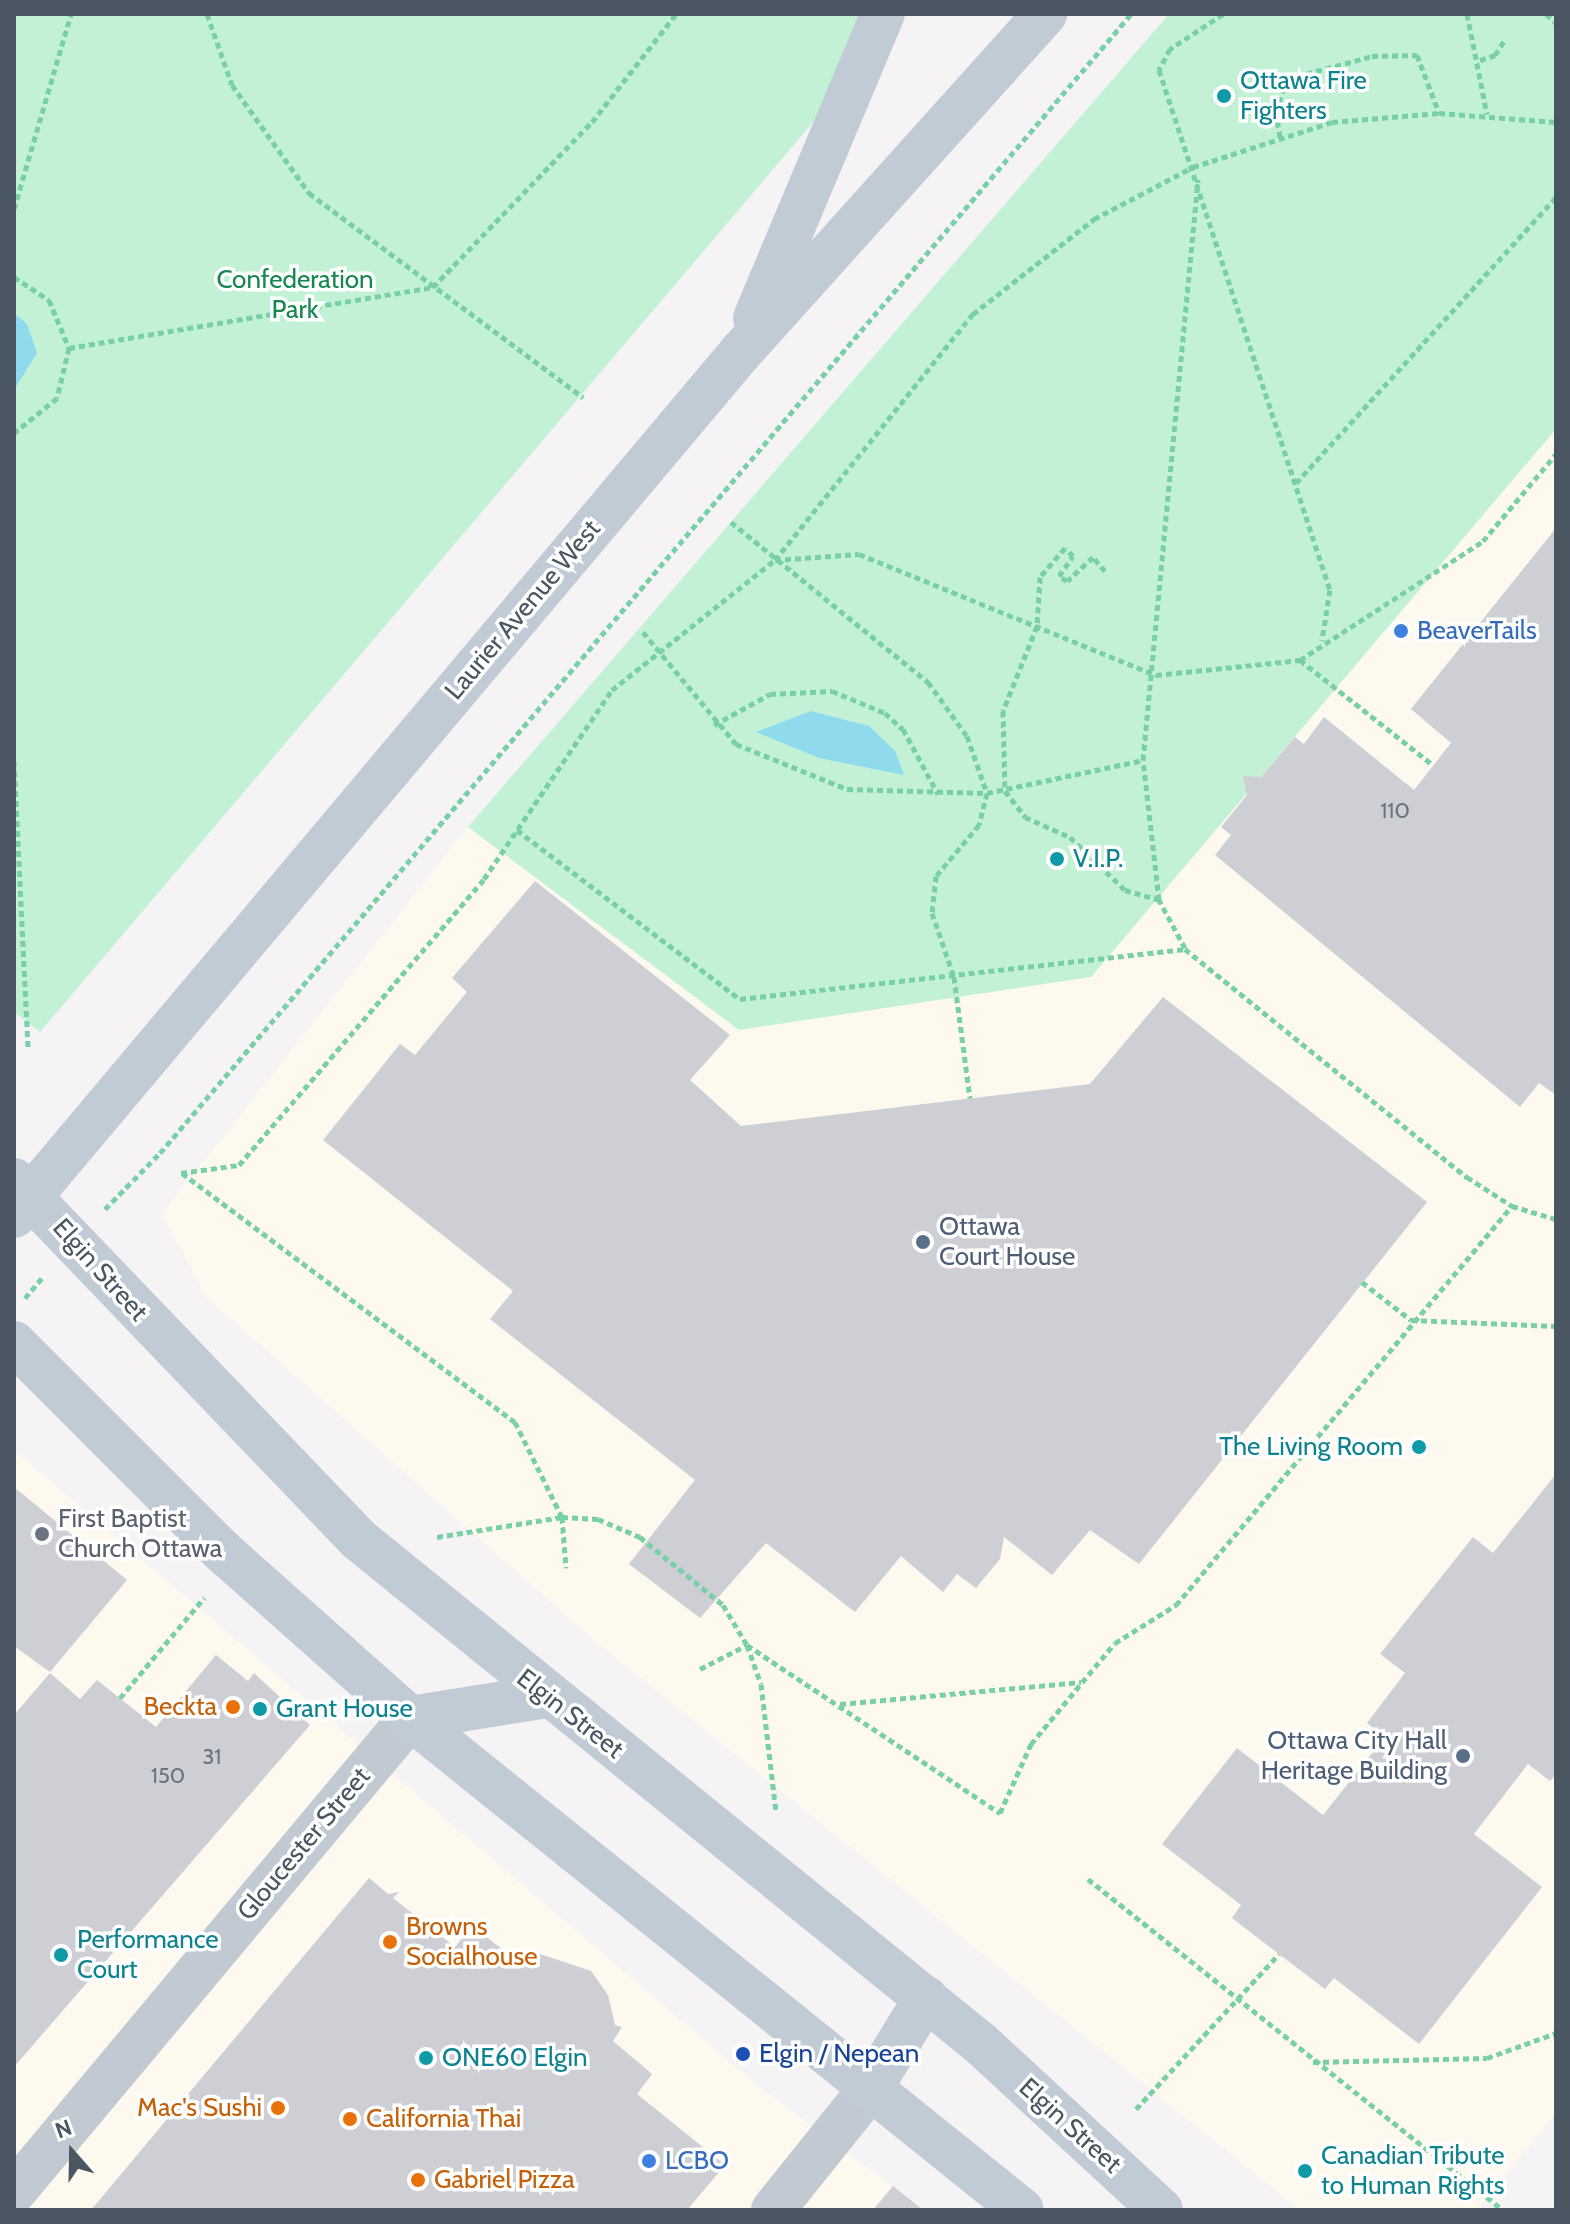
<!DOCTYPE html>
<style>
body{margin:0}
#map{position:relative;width:1570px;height:2224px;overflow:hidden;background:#f5f3f3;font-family:Cabin,sans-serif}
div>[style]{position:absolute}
.commercial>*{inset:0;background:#fdf9ef}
.green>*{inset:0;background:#c3f1d5}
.water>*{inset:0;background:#90daee}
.building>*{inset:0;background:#cdcfd5}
.path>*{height:5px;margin-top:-2.5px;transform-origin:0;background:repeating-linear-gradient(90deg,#7ad0a6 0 6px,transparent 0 10px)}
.street>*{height:44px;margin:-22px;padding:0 22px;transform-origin:22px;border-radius:22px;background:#c1cad2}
.secondary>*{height:44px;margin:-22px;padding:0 22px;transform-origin:22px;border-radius:22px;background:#c1cbd6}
.dots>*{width:22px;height:22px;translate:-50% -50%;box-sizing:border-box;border:4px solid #fff;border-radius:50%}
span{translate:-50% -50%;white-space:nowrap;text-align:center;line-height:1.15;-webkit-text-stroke:7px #fff;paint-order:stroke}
.number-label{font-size:22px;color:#6b747e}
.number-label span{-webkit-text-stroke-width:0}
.culture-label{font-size:26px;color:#0d838f}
.left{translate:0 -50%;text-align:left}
.right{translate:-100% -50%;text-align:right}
.park-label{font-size:26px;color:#17864f}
.street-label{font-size:26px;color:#4a5661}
.shop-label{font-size:26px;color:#366cbe}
.service-label{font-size:26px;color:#4e5e75}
.worship-label{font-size:26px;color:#5b616d}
.food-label{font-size:26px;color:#c56008}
.transit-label{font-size:26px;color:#164399}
.frame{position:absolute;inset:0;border:16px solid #4a5661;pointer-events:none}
.north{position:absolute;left:32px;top:2112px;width:80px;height:80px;-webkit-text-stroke:6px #fff;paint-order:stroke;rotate:340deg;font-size:22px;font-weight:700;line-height:32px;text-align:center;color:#4a5661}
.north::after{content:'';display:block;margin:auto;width:28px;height:36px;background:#4a5661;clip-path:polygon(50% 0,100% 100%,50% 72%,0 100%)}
</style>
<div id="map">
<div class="commercial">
<div style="clip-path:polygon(1556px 425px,1556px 2113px,1477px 2210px,1300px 2210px,595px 1641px,205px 1296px,163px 1213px,468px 827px,739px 1030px)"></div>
<div style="clip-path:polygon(14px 1450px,758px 2086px,924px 2210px,14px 2210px)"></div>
</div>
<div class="green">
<div style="clip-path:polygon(14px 14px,905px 14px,40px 1032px,14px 1012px)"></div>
<div style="clip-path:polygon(1169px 14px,1556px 14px,1556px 429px,1091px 977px,739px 1030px,468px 827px)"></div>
</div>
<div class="water">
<div style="clip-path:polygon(14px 313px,27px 324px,37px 353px,14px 390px)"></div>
<div style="clip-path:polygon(811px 711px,869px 726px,895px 751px,904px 775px,819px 758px,756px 732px)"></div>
</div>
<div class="building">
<div style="clip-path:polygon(1556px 528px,1556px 1095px,1539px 1083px,1520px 1107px,1215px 855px,1231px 835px,1221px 827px,1247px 795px,1243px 776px,1261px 777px,1295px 737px,1304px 744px,1324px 717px,1414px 790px,1451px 743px,1411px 709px)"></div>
<div style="clip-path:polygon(535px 881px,730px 1035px,690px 1080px,741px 1126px,1090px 1084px,1163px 997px,1427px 1202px,1139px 1564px,1090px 1530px,1052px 1575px,1004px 1537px,1000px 1559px,976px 1588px,957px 1574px,943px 1592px,901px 1556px,855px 1612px,766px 1543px,700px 1618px,629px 1564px,695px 1480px,490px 1319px,513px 1291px,323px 1140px,400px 1044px,415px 1055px,467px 992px,452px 978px)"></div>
<div style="clip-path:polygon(1556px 1474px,1556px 1774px,1550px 1781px,1528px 1764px,1474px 1834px,1542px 1887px,1419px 2044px,1334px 1978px,1325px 1989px,1279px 1954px,1232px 1918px,1241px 1905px,1162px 1844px,1237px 1748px,1323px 1815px,1385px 1737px,1367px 1723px,1405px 1673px,1380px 1654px,1473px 1537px,1493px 1553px)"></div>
<div style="clip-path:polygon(14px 1487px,127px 1580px,50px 1672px,14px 1646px)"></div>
<div style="clip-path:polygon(216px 1655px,248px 1681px,254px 1673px,310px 1725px,14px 2067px,14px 1715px,50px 1673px,80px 1699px,97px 1680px,156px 1727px)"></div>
<div style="clip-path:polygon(369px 1878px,388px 1894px,399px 1892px,393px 1898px,455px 1947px,472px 1926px,523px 1965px,528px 1950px,591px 1971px,608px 1995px,615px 2025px,622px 2027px,613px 2041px,652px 2074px,637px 2094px,725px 2165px,687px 2210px,91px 2210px)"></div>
<div style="clip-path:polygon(893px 2186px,923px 2210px,873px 2210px)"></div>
</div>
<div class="path">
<div style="left:207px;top:14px;width:75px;rotate:70.6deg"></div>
<div style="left:232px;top:85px;width:133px;rotate:54.5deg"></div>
<div style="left:309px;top:193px;width:342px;rotate:36.7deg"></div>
<div style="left:1223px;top:14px;width:64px;rotate:146.6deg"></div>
<div style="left:1170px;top:49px;width:24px;rotate:118deg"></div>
<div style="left:1159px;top:70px;width:547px;rotate:71.8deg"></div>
<div style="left:1330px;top:590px;width:51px;rotate:99.1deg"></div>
<div style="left:1467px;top:14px;width:102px;rotate:78.7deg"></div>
<div style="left:1546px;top:14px;width:13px;rotate:42deg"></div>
<div style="left:1480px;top:60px;width:16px;rotate:-18deg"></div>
<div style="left:1495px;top:55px;width:20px;rotate:-57deg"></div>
<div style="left:1280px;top:137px;width:25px;rotate:-99deg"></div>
<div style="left:1276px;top:112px;width:35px;rotate:-72deg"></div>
<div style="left:1287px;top:79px;width:88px;rotate:-15.1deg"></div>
<div style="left:1372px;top:56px;width:45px;rotate:-1.3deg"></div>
<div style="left:1417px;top:55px;width:62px;rotate:69.2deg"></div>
<div style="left:14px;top:209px;width:203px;rotate:-73.7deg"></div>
<div style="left:14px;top:277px;width:42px;rotate:33.3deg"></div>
<div style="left:49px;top:300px;width:52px;rotate:67.4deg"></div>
<div style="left:69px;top:348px;width:51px;rotate:103.5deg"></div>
<div style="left:57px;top:398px;width:55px;rotate:140.9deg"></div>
<div style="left:69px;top:348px;width:369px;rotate:-9.5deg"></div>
<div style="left:433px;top:287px;width:229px;rotate:-46.1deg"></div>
<div style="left:592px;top:122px;width:137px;rotate:-52.1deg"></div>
<div style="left:1296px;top:483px;width:387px;rotate:-47.7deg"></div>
<div style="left:731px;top:522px;width:254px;rotate:39.1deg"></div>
<div style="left:928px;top:682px;width:67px;rotate:54.2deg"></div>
<div style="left:967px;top:736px;width:60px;rotate:70.7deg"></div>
<div style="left:987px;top:793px;width:33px;rotate:104deg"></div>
<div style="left:979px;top:825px;width:67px;rotate:130.1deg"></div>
<div style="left:936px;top:876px;width:37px;rotate:96deg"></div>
<div style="left:932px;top:913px;width:68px;rotate:71deg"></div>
<div style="left:954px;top:977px;width:122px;rotate:82.5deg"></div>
<div style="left:775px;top:560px;width:84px;rotate:-4.1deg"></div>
<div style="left:859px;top:554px;width:321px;rotate:22.2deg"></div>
<div style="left:1156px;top:675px;width:145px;rotate:-5.9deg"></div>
<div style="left:1300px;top:660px;width:218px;rotate:-33deg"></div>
<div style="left:1483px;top:541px;width:114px;rotate:-50deg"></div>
<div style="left:1105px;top:571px;width:18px;rotate:-131deg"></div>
<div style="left:1093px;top:557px;width:35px;rotate:137deg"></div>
<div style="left:1067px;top:581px;width:9px;rotate:-148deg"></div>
<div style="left:1059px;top:576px;width:24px;rotate:-55deg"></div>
<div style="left:1073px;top:556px;width:11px;rotate:-135deg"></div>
<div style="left:1065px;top:548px;width:38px;rotate:131deg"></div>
<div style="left:1040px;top:577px;width:49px;rotate:93.5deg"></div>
<div style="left:1037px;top:626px;width:92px;rotate:111.8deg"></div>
<div style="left:1003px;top:711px;width:80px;rotate:88.6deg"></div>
<div style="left:1005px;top:791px;width:33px;rotate:52deg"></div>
<div style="left:1025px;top:817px;width:49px;rotate:24deg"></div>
<div style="left:1070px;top:837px;width:76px;rotate:43.9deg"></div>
<div style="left:1125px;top:890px;width:35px;rotate:16deg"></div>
<div style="left:643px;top:632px;width:146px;rotate:50.3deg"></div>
<div style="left:736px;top:744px;width:120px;rotate:22.1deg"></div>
<div style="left:847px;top:789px;width:140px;rotate:1.6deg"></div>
<div style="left:987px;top:793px;width:159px;rotate:-11.9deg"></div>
<div style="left:1300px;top:660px;width:169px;rotate:38.3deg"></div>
<div style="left:714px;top:725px;width:64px;rotate:-29deg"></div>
<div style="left:770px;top:694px;width:62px;rotate:-2.8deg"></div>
<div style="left:832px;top:691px;width:57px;rotate:22.5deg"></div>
<div style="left:885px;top:713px;width:24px;rotate:42deg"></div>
<div style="left:903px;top:729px;width:74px;rotate:61.7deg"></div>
<div style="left:14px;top:761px;width:288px;rotate:87.2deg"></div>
<div style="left:517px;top:830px;width:280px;rotate:37.2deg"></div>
<div style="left:740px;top:999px;width:448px;rotate:-6.4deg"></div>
<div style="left:1185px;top:949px;width:363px;rotate:39deg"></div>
<div style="left:1467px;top:1177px;width:54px;rotate:32.8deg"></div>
<div style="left:1512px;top:1206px;width:46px;rotate:16.5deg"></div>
<div style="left:1185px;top:948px;width:55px;rotate:-118.4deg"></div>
<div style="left:1159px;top:900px;width:141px;rotate:-96.5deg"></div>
<div style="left:1143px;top:760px;width:583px;rotate:-84.58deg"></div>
<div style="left:181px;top:1173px;width:59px;rotate:-7.9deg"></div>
<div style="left:239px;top:1165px;width:377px;rotate:-49.4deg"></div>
<div style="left:484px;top:879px;width:228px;rotate:-55.9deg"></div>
<div style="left:612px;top:690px;width:208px;rotate:-38.6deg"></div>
<div style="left:775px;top:560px;width:316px;rotate:-51.2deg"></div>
<div style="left:973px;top:314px;width:154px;rotate:-38.1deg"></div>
<div style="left:1094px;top:219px;width:112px;rotate:-27.7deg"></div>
<div style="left:1193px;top:167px;width:146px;rotate:-17.9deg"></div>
<div style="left:1332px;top:122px;width:107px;rotate:-4.8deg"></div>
<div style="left:1439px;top:113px;width:117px;rotate:4.4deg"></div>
<div style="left:182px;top:1173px;width:416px;rotate:36.8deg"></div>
<div style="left:515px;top:1422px;width:106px;rotate:63.7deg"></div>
<div style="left:562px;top:1517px;width:51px;rotate:85.5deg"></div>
<div style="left:105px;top:1209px;width:78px;rotate:-45.5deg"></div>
<div style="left:160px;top:1153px;width:1497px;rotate:-49.55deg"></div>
<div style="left:1362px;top:1282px;width:62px;rotate:37.8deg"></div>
<div style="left:1411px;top:1320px;width:145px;rotate:2.4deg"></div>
<div style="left:25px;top:1298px;width:26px;rotate:-50deg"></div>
<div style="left:437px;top:1537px;width:127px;rotate:-9.1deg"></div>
<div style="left:562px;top:1517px;width:36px;rotate:3deg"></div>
<div style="left:598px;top:1519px;width:46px;rotate:23.2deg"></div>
<div style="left:640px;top:1537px;width:107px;rotate:39.3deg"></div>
<div style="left:723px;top:1605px;width:47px;rotate:59deg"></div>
<div style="left:747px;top:1645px;width:41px;rotate:70.3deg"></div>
<div style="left:761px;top:1684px;width:128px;rotate:83.3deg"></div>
<div style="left:700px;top:1669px;width:53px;rotate:-27.1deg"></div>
<div style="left:747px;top:1645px;width:304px;rotate:33.6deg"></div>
<div style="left:1000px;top:1813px;width:76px;rotate:-65.8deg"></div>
<div style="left:1031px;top:1744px;width:131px;rotate:-50.3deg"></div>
<div style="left:1115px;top:1643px;width:72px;rotate:-31.9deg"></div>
<div style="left:1176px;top:1605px;width:522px;rotate:-49.9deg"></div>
<div style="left:120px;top:1698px;width:131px;rotate:-50deg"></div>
<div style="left:840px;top:1704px;width:242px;rotate:-5.2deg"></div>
<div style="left:1088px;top:1879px;width:531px;rotate:38.58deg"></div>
<div style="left:1313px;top:2062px;width:174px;rotate:-1.3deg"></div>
<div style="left:1487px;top:2058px;width:73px;rotate:-19.9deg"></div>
<div style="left:1136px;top:2109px;width:211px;rotate:-47.3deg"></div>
</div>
<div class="street">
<div style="left:14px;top:2192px;width:618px;rotate:-50.12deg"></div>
<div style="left:773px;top:2210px;width:155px;rotate:-51.3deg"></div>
</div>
<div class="secondary">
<div style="left:755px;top:318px;width:330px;rotate:-67.2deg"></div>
<div style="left:14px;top:1180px;width:497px;rotate:46.2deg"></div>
<div style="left:358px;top:1539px;width:801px;rotate:39.02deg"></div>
<div style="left:980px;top:2043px;width:246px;rotate:42.7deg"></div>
<div style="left:14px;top:1216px;width:1128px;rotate:-49.93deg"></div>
<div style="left:740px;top:353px;width:456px;rotate:-48deg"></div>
<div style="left:14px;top:1343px;width:294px;rotate:45deg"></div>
<div style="left:222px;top:1551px;width:251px;rotate:41.6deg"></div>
<div style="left:410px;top:1718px;width:785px;rotate:38.8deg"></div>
<div style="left:410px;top:1718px;width:139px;rotate:-9.1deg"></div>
<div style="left:870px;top:2089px;width:107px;rotate:-58.4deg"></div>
</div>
<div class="dots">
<div style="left:1224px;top:96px;background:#0f9aa8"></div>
<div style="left:1401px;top:631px;background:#3f7fe0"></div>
<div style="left:1057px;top:859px;background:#0f9aa8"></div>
<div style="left:923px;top:1242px;background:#5c6f8a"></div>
<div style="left:1419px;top:1447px;background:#0f9aa8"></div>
<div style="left:42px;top:1534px;background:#6b7280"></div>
<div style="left:233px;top:1707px;background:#e8710a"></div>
<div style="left:260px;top:1709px;background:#0f9aa8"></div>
<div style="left:1463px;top:1756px;background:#5c6f8a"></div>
<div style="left:390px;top:1942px;background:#e8710a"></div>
<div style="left:61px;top:1955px;background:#0f9aa8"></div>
<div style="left:743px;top:2054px;background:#1a4fb4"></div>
<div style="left:426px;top:2058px;background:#0f9aa8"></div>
<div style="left:278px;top:2108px;background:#e8710a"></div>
<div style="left:350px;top:2119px;background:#e8710a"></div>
<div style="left:649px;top:2161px;background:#3f7fe0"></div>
<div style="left:1305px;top:2171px;background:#0f9aa8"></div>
<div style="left:418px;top:2180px;background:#e8710a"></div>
</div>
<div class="number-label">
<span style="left:1395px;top:811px">110</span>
<span style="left:212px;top:1757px">31</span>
<span style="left:168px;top:1776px">150</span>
</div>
<div class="culture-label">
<span class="left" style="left:1240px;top:96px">Ottawa Fire<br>Fighters</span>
<span class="left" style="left:1073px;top:859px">V.I.P.</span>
<span class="right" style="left:1403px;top:1447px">The Living Room</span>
<span class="left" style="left:276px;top:1709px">Grant House</span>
<span class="left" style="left:77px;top:1955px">Performance<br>Court</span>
<span class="left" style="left:442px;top:2058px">ONE60 Elgin</span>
<span class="left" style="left:1321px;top:2171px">Canadian Tribute<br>to Human Rights</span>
</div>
<div class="park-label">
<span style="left:295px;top:295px">Confederation<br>Park</span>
</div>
<div class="street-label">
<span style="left:523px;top:610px;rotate:-50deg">Laurier Avenue West</span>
<span style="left:100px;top:1270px;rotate:48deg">Elgin Street</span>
<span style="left:570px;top:1714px;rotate:38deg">Elgin Street</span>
<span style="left:304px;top:1844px;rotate:-50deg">Gloucester Street</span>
<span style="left:1070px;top:2126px;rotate:42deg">Elgin Street</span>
</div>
<div class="shop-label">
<span class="left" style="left:1417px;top:631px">BeaverTails</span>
<span class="left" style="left:665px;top:2161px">LCBO</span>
</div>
<div class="service-label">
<span class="left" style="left:939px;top:1242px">Ottawa<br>Court House</span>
<span class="right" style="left:1447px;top:1756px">Ottawa City Hall<br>Heritage Building</span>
</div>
<div class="worship-label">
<span class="left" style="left:58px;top:1534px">First Baptist<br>Church Ottawa</span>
</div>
<div class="food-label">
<span class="right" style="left:217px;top:1707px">Beckta</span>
<span class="left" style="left:406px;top:1942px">Browns<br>Socialhouse</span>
<span class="right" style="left:262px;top:2108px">Mac's Sushi</span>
<span class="left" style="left:366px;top:2119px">California Thai</span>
<span class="left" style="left:434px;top:2180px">Gabriel Pizza</span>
</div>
<div class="transit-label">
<span class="left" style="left:759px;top:2054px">Elgin / Nepean</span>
</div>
<div class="frame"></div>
<div class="north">N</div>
</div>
